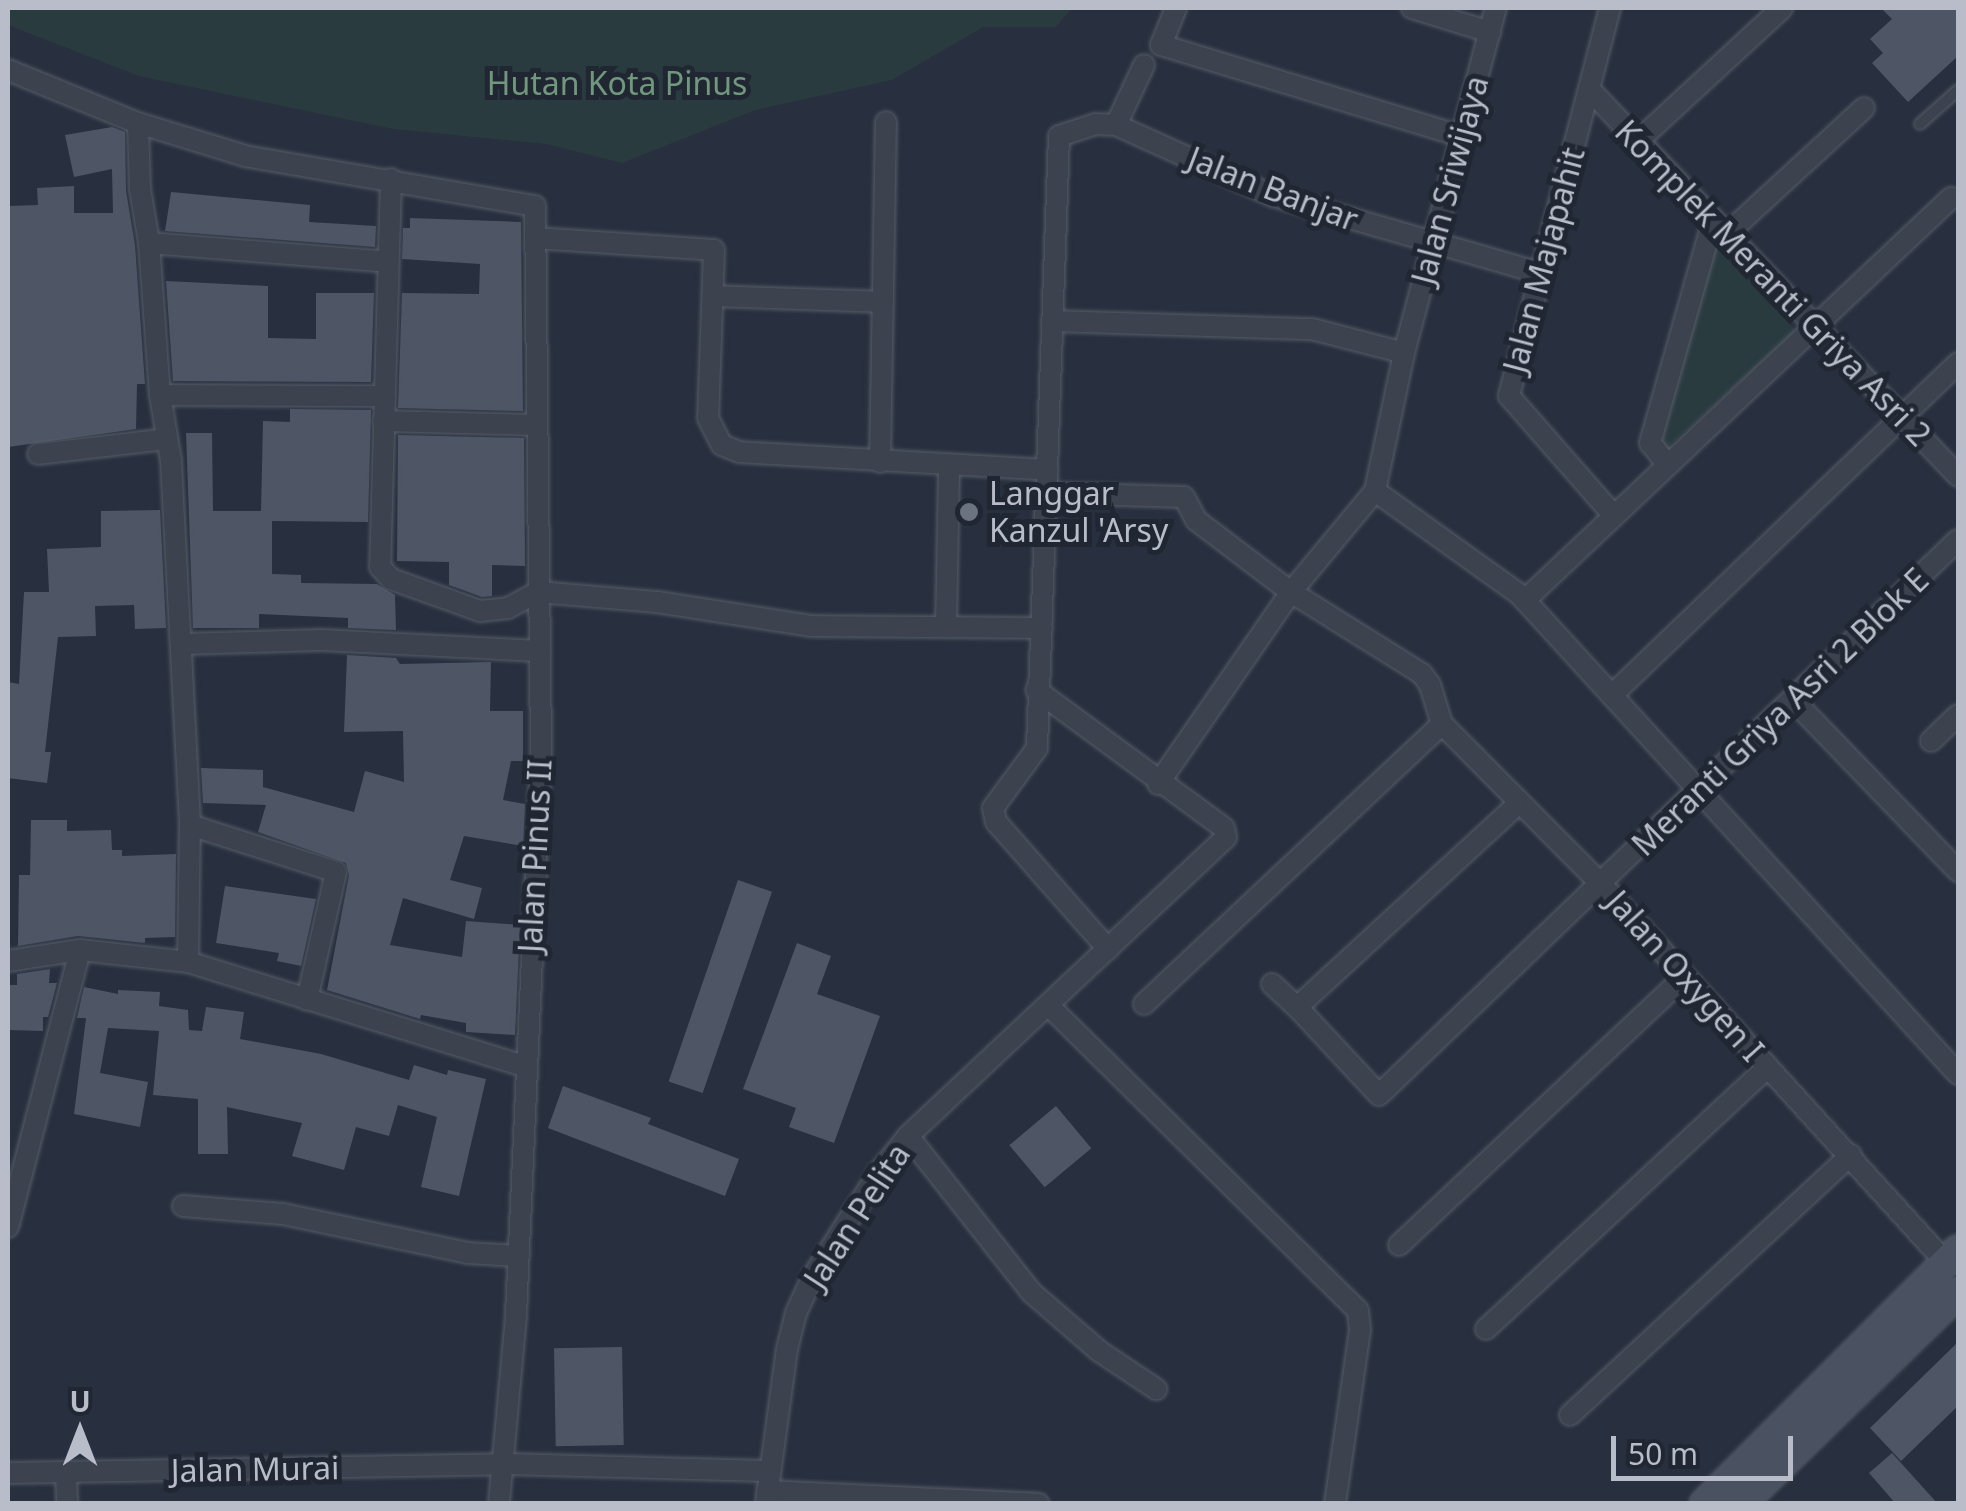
<!DOCTYPE html>
<style>
body{margin:0}
#map{position:relative;width:1966px;height:1511px;overflow:hidden;background:#282f3e;font-family:"Noto Sans",sans-serif}
div>[style]{position:absolute}
.green>*{inset:0;background:#2a3b3f}
.building>*{inset:0;background:#4e5666;transform-origin:0 0}
.roads{filter:drop-shadow(0 0 2px #565d69) drop-shadow(0 0 2px #565d69)}
.lane>*{height:10px;margin:-5px;padding:0 5px;transform-origin:5px;border-radius:5px;background:#3c424e}
.street>*{height:20px;margin:-10px;padding:0 10px;transform-origin:10px;border-radius:10px;background:#3c424e}
.secondary>*{height:30px;margin:-15px;padding:0 15px;transform-origin:15px;border-radius:15px;background:#4a5160}
.dots>*{width:28px;height:28px;translate:-50% -50%;box-sizing:border-box;border:5px solid #202733;border-radius:50%}
span{translate:-50% -50%;white-space:nowrap;text-align:center;line-height:1.15;-webkit-text-stroke:10px #202733;paint-order:stroke}
.park-label{font-size:32px;color:#71977d}
.street-label{font-size:32px;color:#b8bdc9}
.poi-label{font-size:32px;color:#b8bdc9}
.left{translate:0 -50%;text-align:left}
.frame{position:absolute;inset:0;border:10px solid #b8bdc9;pointer-events:none}
.north{position:absolute;left:30px;top:1381px;width:100px;height:100px;-webkit-text-stroke:8px #202733;paint-order:stroke;rotate:0deg;font-size:28px;font-weight:700;line-height:40px;text-align:center;color:#b8bdc9}
.north::after{content:'';display:block;margin:auto;width:35px;height:45px;background:#b8bdc9;clip-path:polygon(50% 0,100% 100%,50% 72%,0 100%)}
.scale{position:absolute;left:1611px;top:1436px;width:182px;height:45px;box-sizing:border-box;border:5px solid #b8bdc9;border-top:0;padding-left:12px;font-size:30px;line-height:35px;white-space:nowrap;color:#b8bdc9;-webkit-text-stroke:8px #202733;paint-order:stroke}
</style>
<div id="map">
<div class="green">
<div style="clip-path:polygon(8px 8px,1072px 8px,1056px 27px,983px 27px,892px 80px,755px 110px,622px 163px,546px 144px,393px 129px,139px 76px,8px 25px)"></div>
<div style="clip-path:polygon(1716px 244px,1796px 331px,1659px 455px,1662px 440px)"></div>
</div>
<div class="building">
<div style="clip-path:polygon(1881px 8px,1958px 8px,1958px 56px,1908px 102px,1872px 63px,1883px 53px,1870px 39px,1892px 19px)"></div>
<div style="clip-path:polygon(112px 127px,125px 132px,126px 191px,135px 245px,145px 384px,137px 384px,136px 429px,8px 447px,8px 206px,38px 205px,37px 188px,74px 186px,74px 213px,113px 213px,112px 169px,74px 177px,65px 135px)"></div>
<div style="clip-path:polygon(171px 192px,310px 205px,309px 222px,376px 226px,375px 247px,165px 231px)"></div>
<div style="clip-path:polygon(410px 218px,521px 222px,523px 411px,398px 408px,402px 293px,479px 294px,480px 264px,402px 259px,403px 228px,410px 228px)"></div>
<div style="clip-path:polygon(166px 281px,268px 286px,268px 338px,316px 339px,316px 293px,374px 293px,371px 382px,173px 381px)"></div>
<div style="clip-path:polygon(290px 409px,371px 410px,368px 522px,272px 521px,272px 574px,301px 575px,301px 583px,377px 584px,395px 595px,396px 630px,348px 628px,348px 618px,259px 614px,259px 628px,193px 628px,186px 433px,212px 433px,213px 511px,261px 511px,263px 421px,290px 422px)"></div>
<div style="clip-path:polygon(398px 435px,524px 438px,525px 566px,492px 565px,492px 596px,482px 597px,449px 585px,449px 562px,397px 561px)"></div>
<div style="clip-path:polygon(160px 510px,166px 628px,135px 629px,134px 605px,95px 606px,96px 636px,58px 637px,45px 752px,51px 752px,47px 783px,8px 778px,8px 682px,19px 684px,24px 592px,49px 592px,47px 549px,101px 547px,101px 511px)"></div>
<div style="clip-path:polygon(347px 655px,396px 658px,400px 664px,491px 662px,490px 711px,523px 711px,523px 761px,511px 761px,503px 800px,525px 804px,523px 846px,464px 836px,450px 880px,482px 888px,474px 919px,403px 898px,390px 945px,462px 957px,466px 921px,520px 925px,515px 1035px,466px 1032px,466px 1023px,421px 1015px,420px 1019px,327px 990px,349px 875px,346px 863px,258px 832px,266px 805px,203px 803px,201px 768px,263px 770px,263px 787px,354px 812px,365px 771px,404px 782px,403px 731px,344px 732px)"></div>
<div style="clip-path:polygon(31px 820px,67px 820px,67px 831px,111px 830px,112px 850px,122px 850px,122px 856px,176px 854px,175px 937px,145px 938px,145px 943px,78px 936px,18px 946px,19px 875px,30px 875px)"></div>
<div style="left:738px;top:880px;width:36px;height:213px;rotate:19deg"></div>
<div style="clip-path:polygon(225px 886px,316px 899px,301px 966px,277px 961px,279px 953px,216px 943px)"></div>
<div style="clip-path:polygon(797px 943px,831px 956px,817px 994px,880px 1016px,834px 1143px,789px 1127px,796px 1108px,743px 1089px)"></div>
<div style="clip-path:polygon(50px 969px,49px 983px,57px 983px,48px 1017px,43px 1017px,43px 1031px,8px 1030px,8px 985px,17px 985px,17px 974px)"></div>
<div style="clip-path:polygon(84px 987px,118px 994px,118px 990px,160px 992px,159px 1006px,188px 1010px,189px 1030px,202px 1031px,206px 1007px,244px 1012px,240px 1039px,321px 1054px,409px 1080px,414px 1065px,447px 1075px,448px 1070px,486px 1079px,459px 1196px,421px 1187px,437px 1117px,398px 1105px,389px 1136px,356px 1127px,344px 1170px,292px 1156px,302px 1123px,227px 1107px,228px 1154px,198px 1154px,198px 1099px,153px 1095px,159px 1031px,108px 1028px,100px 1073px,148px 1082px,140px 1127px,74px 1114px,86px 1018px,77px 1018px)"></div>
<div style="clip-path:polygon(563px 1086px,651px 1118px,648px 1124px,739px 1159px,725px 1196px,548px 1128px)"></div>
<div style="left:1056px;top:1106px;width:55px;height:61px;rotate:50deg"></div>
<div style="clip-path:polygon(1958px 1342px,1958px 1406px,1901px 1461px,1870px 1428px)"></div>
<div style="left:622px;top:1347px;width:98px;height:68px;rotate:89deg"></div>
<div style="clip-path:polygon(1892px 1453px,1938px 1504px,1896px 1504px,1869px 1473px)"></div>
</div>
<div class="roads">
<div class="lane">
<div style="left:1920px;top:124px;width:51px;rotate:-41.8deg"></div>
</div>
<div class="street">
<div style="left:1176px;top:8px;width:40px;rotate:112deg"></div>
<div style="left:1161px;top:45px;width:313px;rotate:16.9deg"></div>
<div style="left:1412px;top:8px;width:82px;rotate:17.1deg"></div>
<div style="left:1610px;top:8px;width:401px;rotate:104.6deg"></div>
<div style="left:1509px;top:396px;width:159px;rotate:48.8deg"></div>
<div style="left:8px;top:70px;width:140px;rotate:22.2deg"></div>
<div style="left:138px;top:123px;width:112px;rotate:17.1deg"></div>
<div style="left:245px;top:156px;width:294px;rotate:9.8deg"></div>
<div style="left:535px;top:206px;width:550px;rotate:89.37deg"></div>
<div style="left:541px;top:756px;width:561px;rotate:92.56deg"></div>
<div style="left:516px;top:1316px;width:189px;rotate:95.2deg"></div>
<div style="left:1589px;top:89px;width:535px;rotate:46.36deg"></div>
<div style="left:138px;top:123px;width:66px;rotate:88.3deg"></div>
<div style="left:140px;top:189px;width:55px;rotate:80.5deg"></div>
<div style="left:149px;top:243px;width:152px;rotate:85.9deg"></div>
<div style="left:160px;top:395px;width:67px;rotate:80.5deg"></div>
<div style="left:171px;top:461px;width:364px;rotate:87deg"></div>
<div style="left:1116px;top:125px;width:66px;rotate:-65deg"></div>
<div style="left:1638px;top:141px;width:196px;rotate:-42.7deg"></div>
<div style="left:391px;top:179px;width:388px;rotate:91.6deg"></div>
<div style="left:380px;top:567px;width:16px;rotate:47deg"></div>
<div style="left:391px;top:579px;width:95px;rotate:19.8deg"></div>
<div style="left:480px;top:611px;width:28px;rotate:-6deg"></div>
<div style="left:508px;top:608px;width:34px;rotate:-28deg"></div>
<div style="left:538px;top:592px;width:119px;rotate:4.8deg"></div>
<div style="left:657px;top:602px;width:157px;rotate:8.8deg"></div>
<div style="left:812px;top:626px;width:230px;rotate:0.5deg"></div>
<div style="left:1727px;top:234px;width:186px;rotate:-42.6deg"></div>
<div style="left:535px;top:238px;width:179px;rotate:3.8deg"></div>
<div style="left:714px;top:250px;width:168px;rotate:92deg"></div>
<div style="left:708px;top:418px;width:30px;rotate:63deg"></div>
<div style="left:722px;top:445px;width:18px;rotate:22deg"></div>
<div style="left:739px;top:452px;width:309px;rotate:3.3deg"></div>
<div style="left:149px;top:243px;width:240px;rotate:4.5deg"></div>
<div style="left:714px;top:296px;width:169px;rotate:2deg"></div>
<div style="left:1052px;top:321px;width:260px;rotate:1.8deg"></div>
<div style="left:1312px;top:329px;width:95px;rotate:14.6deg"></div>
<div style="left:160px;top:395px;width:224px;rotate:0.3deg"></div>
<div style="left:383px;top:421px;width:154px;rotate:1.5deg"></div>
<div style="left:38px;top:454px;width:130px;rotate:-6.6deg"></div>
<div style="left:880px;top:462px;width:340px;rotate:-89deg"></div>
<div style="left:1668px;top:465px;width:28px;rotate:-129deg"></div>
<div style="left:1650px;top:443px;width:232px;rotate:-74.2deg"></div>
<div style="left:1375px;top:491px;width:178px;rotate:35.6deg"></div>
<div style="left:1520px;top:595px;width:649px;rotate:47.56deg"></div>
<div style="left:1047px;top:493px;width:137px;rotate:1.7deg"></div>
<div style="left:1184px;top:497px;width:26px;rotate:62deg"></div>
<div style="left:1196px;top:520px;width:119px;rotate:37.2deg"></div>
<div style="left:1291px;top:592px;width:155px;rotate:32deg"></div>
<div style="left:1422px;top:674px;width:14px;rotate:54deg"></div>
<div style="left:1430px;top:685px;width:41px;rotate:72.9deg"></div>
<div style="left:1442px;top:724px;width:227px;rotate:45.2deg"></div>
<div style="left:1602px;top:885px;width:529px;rotate:47.68deg"></div>
<div style="left:1525px;top:600px;width:586px;rotate:-43.34deg"></div>
<div style="left:946px;top:627px;width:162px;rotate:-88.9deg"></div>
<div style="left:182px;top:644px;width:140px;rotate:-1.6deg"></div>
<div style="left:322px;top:640px;width:217px;rotate:2.9deg"></div>
<div style="left:1612px;top:695px;width:480px;rotate:-43.8deg"></div>
<div style="left:1793px;top:700px;width:238px;rotate:46deg"></div>
<div style="left:1931px;top:741px;width:37px;rotate:-44deg"></div>
<div style="left:1158px;top:784px;width:234px;rotate:-55.3deg"></div>
<div style="left:1291px;top:592px;width:131px;rotate:-50.3deg"></div>
<div style="left:1375px;top:491px;width:141px;rotate:-78.1deg"></div>
<div style="left:1404px;top:353px;width:357px;rotate:-75.1deg"></div>
<div style="left:1518px;top:804px;width:300px;rotate:137.4deg"></div>
<div style="left:1297px;top:1007px;width:120px;rotate:47deg"></div>
<div style="left:1379px;top:1095px;width:802px;rotate:-43.79deg"></div>
<div style="left:1108px;top:949px;width:169px;rotate:-131.4deg"></div>
<div style="left:996px;top:822px;width:14px;rotate:-102deg"></div>
<div style="left:993px;top:808px;width:74px;rotate:-53.7deg"></div>
<div style="left:1037px;top:748px;width:612px;rotate:-87.94deg"></div>
<div style="left:1059px;top:136px;width:38px;rotate:-18deg"></div>
<div style="left:1095px;top:124px;width:21px;rotate:3deg"></div>
<div style="left:1116px;top:125px;width:172px;rotate:24.3deg"></div>
<div style="left:1273px;top:196px;width:278px;rotate:16.1deg"></div>
<div style="left:8px;top:961px;width:73px;rotate:-8.7deg"></div>
<div style="left:80px;top:950px;width:109px;rotate:6.3deg"></div>
<div style="left:188px;top:962px;width:353px;rotate:17.2deg"></div>
<div style="left:188px;top:962px;width:137px;rotate:-89.2deg"></div>
<div style="left:190px;top:825px;width:153px;rotate:17.8deg"></div>
<div style="left:336px;top:872px;width:131px;rotate:102.8deg"></div>
<div style="left:1272px;top:984px;width:34px;rotate:43deg"></div>
<div style="left:1144px;top:1004px;width:409px;rotate:-43.2deg"></div>
<div style="left:1049px;top:1006px;width:434px;rotate:44.6deg"></div>
<div style="left:1358px;top:1311px;width:19px;rotate:84deg"></div>
<div style="left:1360px;top:1330px;width:176px;rotate:98.2deg"></div>
<div style="left:908px;top:1136px;width:199px;rotate:51.7deg"></div>
<div style="left:1031px;top:1292px;width:90px;rotate:40.9deg"></div>
<div style="left:1099px;top:1351px;width:69px;rotate:33.7deg"></div>
<div style="left:183px;top:1206px;width:100px;rotate:4.6deg"></div>
<div style="left:283px;top:1214px;width:189px;rotate:11.9deg"></div>
<div style="left:468px;top:1253px;width:49px;rotate:3.5deg"></div>
<div style="left:8px;top:1227px;width:286px;rotate:-75.4deg"></div>
<div style="left:1399px;top:1245px;width:390px;rotate:-43.2deg"></div>
<div style="left:1486px;top:1329px;width:385px;rotate:-42.9deg"></div>
<div style="left:1570px;top:1415px;width:383px;rotate:-42.8deg"></div>
<div style="left:66px;top:1472px;width:32px;rotate:88deg"></div>
<div style="left:8px;top:1473px;width:495px;rotate:-1deg"></div>
<div style="left:503px;top:1464px;width:264px;rotate:1.5deg"></div>
<div style="left:767px;top:1491px;width:272px;rotate:2.7deg"></div>
<div style="left:766px;top:1504px;width:156px;rotate:-82.3deg"></div>
<div style="left:787px;top:1349px;width:37px;rotate:-76deg"></div>
<div style="left:796px;top:1313px;width:41px;rotate:-65.3deg"></div>
<div style="left:813px;top:1276px;width:125px;rotate:-57.5deg"></div>
<div style="left:880px;top:1171px;width:45px;rotate:-51.3deg"></div>
<div style="left:908px;top:1136px;width:436px;rotate:-43.2deg"></div>
<div style="left:1226px;top:837px;width:9px;rotate:-103deg"></div>
<div style="left:1224px;top:828px;width:233px;rotate:-143.7deg"></div>
</div>
<div class="secondary">
<div style="left:1705px;top:1504px;width:358px;rotate:-45deg"></div>
<div style="left:1740px;top:1504px;width:304px;rotate:-44.2deg"></div>
</div>
</div>
<div class="dots">
<div style="left:969px;top:512px;background:#6b7280"></div>
</div>
<div class="park-label">
<span style="left:617px;top:83px">Hutan Kota Pinus</span>
</div>
<div class="street-label">
<span style="left:1450px;top:180px;rotate:-75deg">Jalan Sriwijaya</span>
<span style="left:1273px;top:189px;rotate:21deg">Jalan Banjar</span>
<span style="left:1544px;top:260px;rotate:-75deg">Jalan Majapahit</span>
<span style="left:1773px;top:283px;rotate:46deg">Komplek Meranti Griya Asri 2</span>
<span style="left:1780px;top:712px;rotate:-44deg">Meranti Griya Asri 2 Blok E</span>
<span style="left:535px;top:856px;rotate:-87deg">Jalan Pinus II</span>
<span style="left:1685px;top:976px;rotate:48deg">Jalan Oxygen I</span>
<span style="left:857px;top:1216px;rotate:-57deg">Jalan Pelita</span>
<span style="left:255px;top:1469px;rotate:-1deg">Jalan Murai</span>
</div>
<div class="poi-label">
<span class="left" style="left:989px;top:512px">Langgar<br>Kanzul 'Arsy</span>
</div>
<div class="frame"></div>
<div class="north">U</div>
<div class="scale">50 m</div>
</div>
